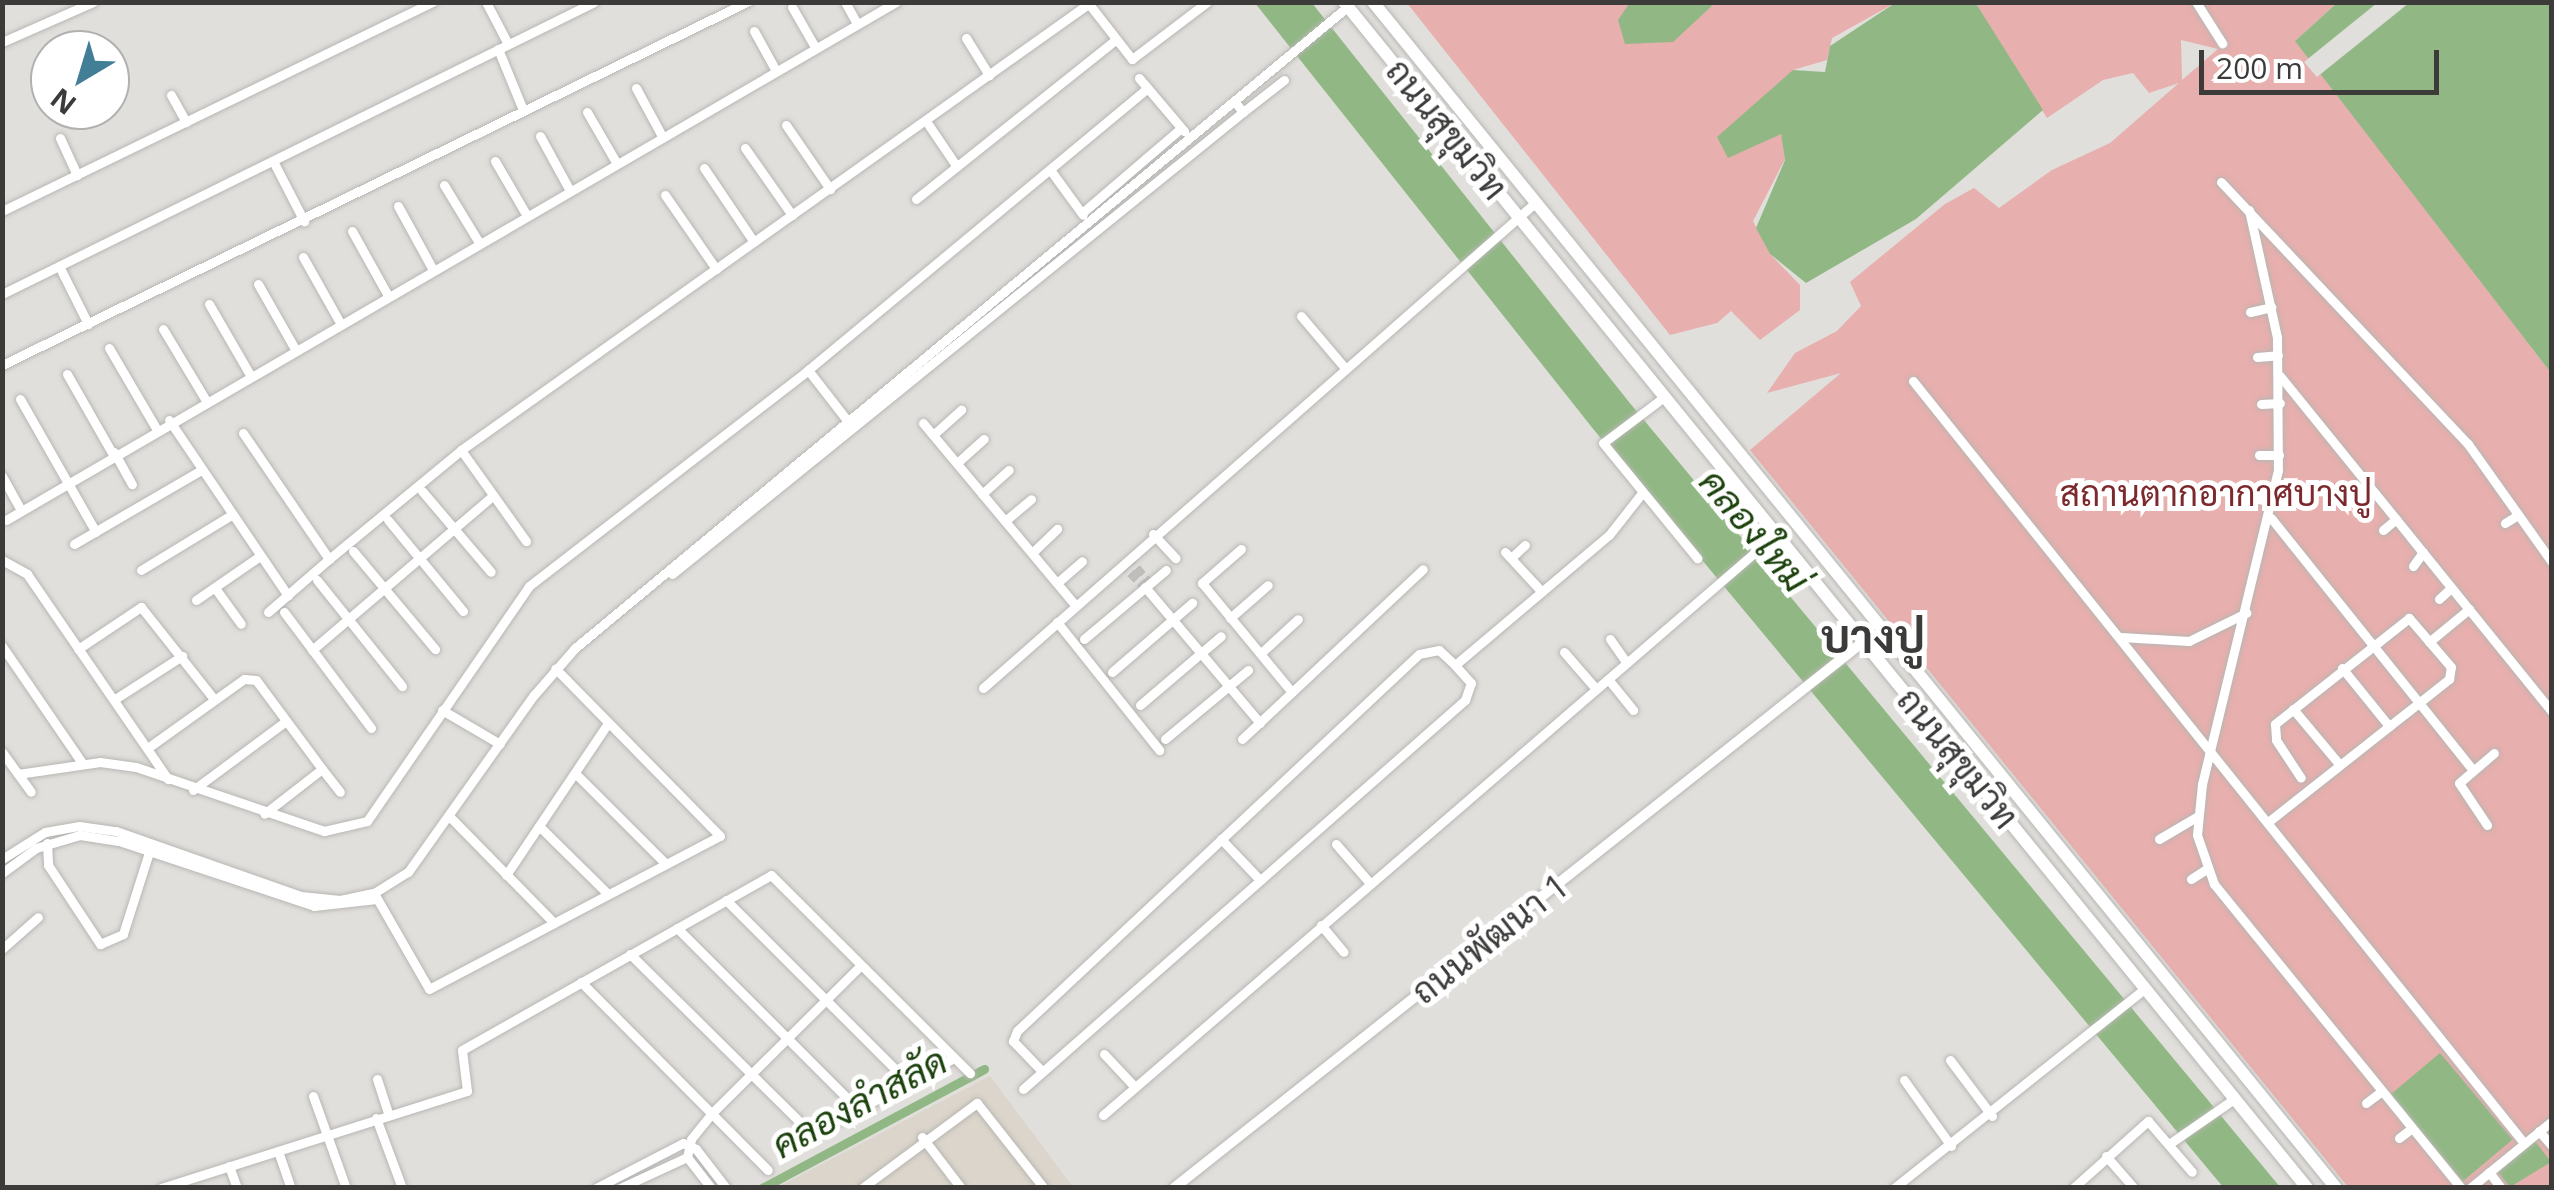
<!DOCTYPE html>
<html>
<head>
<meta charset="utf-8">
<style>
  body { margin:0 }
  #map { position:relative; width:2554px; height:1190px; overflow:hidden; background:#e1dfdc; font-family:"Open Sans",Sarabun,sans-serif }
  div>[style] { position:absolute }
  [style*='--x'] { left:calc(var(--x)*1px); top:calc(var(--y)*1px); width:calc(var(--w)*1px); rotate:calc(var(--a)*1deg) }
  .built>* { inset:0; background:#dbd5cb }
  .green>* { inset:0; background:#e7afad }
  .water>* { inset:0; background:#91b884; transform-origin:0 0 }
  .pier>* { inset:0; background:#e1dfdc }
  .canal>* { height:9px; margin:-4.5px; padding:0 4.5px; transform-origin:4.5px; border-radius:4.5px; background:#91b884 }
  .minor-tunnel>* { height:9px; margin-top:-4.5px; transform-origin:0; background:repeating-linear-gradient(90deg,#c0bebc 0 9px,transparent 0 13.5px) }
  .roads { filter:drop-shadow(0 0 2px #b8b6b3) drop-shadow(0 0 2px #b8b6b3) }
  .minor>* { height:9px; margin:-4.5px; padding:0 4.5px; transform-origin:4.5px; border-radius:4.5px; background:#fff }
  .major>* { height:10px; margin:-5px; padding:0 5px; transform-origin:5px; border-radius:5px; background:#fff }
  .highway>* { height:12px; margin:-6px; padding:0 6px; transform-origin:6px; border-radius:6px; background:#fff }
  span { translate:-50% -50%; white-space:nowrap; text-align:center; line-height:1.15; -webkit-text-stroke:10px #fff; paint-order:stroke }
  .street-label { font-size:35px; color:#3c3b3a }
  .park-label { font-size:35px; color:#7b292c }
  .water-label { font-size:38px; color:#1b410c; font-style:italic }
  .district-label { font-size:45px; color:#3c3b3a; font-weight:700 }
  .frame { position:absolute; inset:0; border:5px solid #3c3b3a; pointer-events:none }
  .north { position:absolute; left:30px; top:30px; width:100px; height:100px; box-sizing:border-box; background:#fff; border:2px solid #b1b1b0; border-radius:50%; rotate:218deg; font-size:28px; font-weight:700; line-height:40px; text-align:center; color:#3c3b3a }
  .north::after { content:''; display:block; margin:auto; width:35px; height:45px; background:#427e95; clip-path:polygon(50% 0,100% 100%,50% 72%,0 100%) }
  .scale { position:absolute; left:2199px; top:50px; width:240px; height:45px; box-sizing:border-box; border:5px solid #3c3b3a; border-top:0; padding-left:12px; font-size:30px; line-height:35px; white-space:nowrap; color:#3c3b3a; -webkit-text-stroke:8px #fff; paint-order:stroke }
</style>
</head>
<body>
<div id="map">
  <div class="built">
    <div style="clip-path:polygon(990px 1076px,1073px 1187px,776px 1188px)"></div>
  </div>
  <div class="green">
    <div style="clip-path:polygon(1407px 3px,1895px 3px,1832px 38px,1827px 60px,1793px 70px,1781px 133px,1785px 159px,1753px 221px,1770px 254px,1800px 285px,1800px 310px,1760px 340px,1731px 311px,1717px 323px,1670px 335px)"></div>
    <div style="clip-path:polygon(evenodd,1975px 3px,2337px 3px,2296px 40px,2551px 373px,2551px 1187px,2348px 1187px,1750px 450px,1841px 373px,1767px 393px,1795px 353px,1837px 331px,1861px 306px,1850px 282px,1945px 204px,1974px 188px,1999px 208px,2052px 170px,2110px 143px,2179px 83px,2149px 93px,2133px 73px,2103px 80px,2047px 118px,1975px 3px,2181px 40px,2218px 49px,2182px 80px,2182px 79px,2181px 40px)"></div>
  </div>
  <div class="water">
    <div style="clip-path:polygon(1975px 2px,2043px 110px,1916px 219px,1806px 283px,1770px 254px,1756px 228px,1785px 160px,1781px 134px,1728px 158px,1717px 137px,1793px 70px,1825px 72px,1830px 46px,1895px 3px)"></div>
    <div style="clip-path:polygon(1255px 3px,1312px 3px,1629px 402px,2280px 1187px,2223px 1187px,1594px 430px)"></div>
    <div style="clip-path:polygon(1715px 3px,1673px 42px,1625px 44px,1618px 20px,1629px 4px)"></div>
    <div style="clip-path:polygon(2337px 3px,2551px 3px,2551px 373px,2295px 41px)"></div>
    <div style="left:2440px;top:1053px;width:113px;height:65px;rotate:50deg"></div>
    <div style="clip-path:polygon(2535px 1141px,2551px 1162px,2510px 1187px,2498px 1172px)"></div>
  </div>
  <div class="pier">
    <div style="clip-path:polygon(2377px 3px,2409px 3px,2317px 77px,2304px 62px)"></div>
  </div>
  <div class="canal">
    <div style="--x:762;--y:1188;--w:252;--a:-28.2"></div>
  </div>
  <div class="minor-tunnel">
    <div style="--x:1128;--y:557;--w:33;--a:51"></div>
    <div style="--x:1121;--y:563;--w:34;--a:45"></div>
  </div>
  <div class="roads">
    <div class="minor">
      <div style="--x:486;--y:2;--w:47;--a:62.4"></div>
      <div style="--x:845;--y:2;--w:25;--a:61"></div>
      <div style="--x:2196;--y:2;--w:49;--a:57.6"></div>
      <div style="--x:1089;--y:4;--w:70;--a:52"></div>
      <div style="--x:1132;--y:59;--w:94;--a:-37.2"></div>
      <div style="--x:792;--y:7;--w:46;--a:60.1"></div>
      <div style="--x:754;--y:31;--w:43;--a:61.1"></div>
      <div style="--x:966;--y:38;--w:44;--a:58.1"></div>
      <div style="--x:2;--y:42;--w:99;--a:-23.7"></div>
      <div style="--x:498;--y:49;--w:66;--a:67.7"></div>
      <div style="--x:1139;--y:78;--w:70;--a:49.7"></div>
      <div style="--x:636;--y:88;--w:55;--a:61.6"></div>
      <div style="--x:171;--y:95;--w:31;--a:61"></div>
      <div style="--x:587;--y:112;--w:58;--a:59.9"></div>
      <div style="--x:1243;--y:112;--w:52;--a:-38"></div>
      <div style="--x:926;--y:121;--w:55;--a:56"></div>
      <div style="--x:786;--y:125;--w:78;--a:55.5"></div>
      <div style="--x:540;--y:136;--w:60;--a:61.3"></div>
      <div style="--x:60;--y:138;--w:41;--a:65.3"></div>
      <div style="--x:745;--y:148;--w:82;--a:55"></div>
      <div style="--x:273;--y:161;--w:68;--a:62.7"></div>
      <div style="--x:495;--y:161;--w:61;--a:59.7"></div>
      <div style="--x:704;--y:168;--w:89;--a:56"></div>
      <div style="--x:1051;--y:171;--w:54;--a:54"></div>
      <div style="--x:2221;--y:182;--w:360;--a:46.7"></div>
      <div style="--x:2468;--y:444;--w:145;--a:54.6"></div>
      <div style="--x:444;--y:185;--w:66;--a:58.7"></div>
      <div style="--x:665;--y:195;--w:90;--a:55.4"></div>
      <div style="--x:916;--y:199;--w:253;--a:-38.6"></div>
      <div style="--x:398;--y:206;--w:71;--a:61.3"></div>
      <div style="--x:2249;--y:210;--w:130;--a:77.6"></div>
      <div style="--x:2277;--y:337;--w:133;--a:89.6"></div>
      <div style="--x:2278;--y:470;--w:323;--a:103.6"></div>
      <div style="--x:2202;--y:784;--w:51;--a:95.6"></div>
      <div style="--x:2197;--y:835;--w:52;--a:70.9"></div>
      <div style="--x:2214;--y:884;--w:392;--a:50.9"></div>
      <div style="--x:2;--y:211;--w:479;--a:-25.9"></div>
      <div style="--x:1082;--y:213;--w:130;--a:-40.6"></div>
      <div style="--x:352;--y:231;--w:72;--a:60.9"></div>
      <div style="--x:303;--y:257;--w:73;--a:60.6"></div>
      <div style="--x:59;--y:266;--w:65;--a:63.4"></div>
      <div style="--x:258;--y:284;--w:73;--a:60.3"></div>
      <div style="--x:2;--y:294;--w:660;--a:-26.25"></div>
      <div style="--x:209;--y:304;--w:80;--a:59.9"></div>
      <div style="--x:2250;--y:312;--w:22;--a:-13"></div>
      <div style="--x:1301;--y:316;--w:68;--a:49.8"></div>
      <div style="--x:163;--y:329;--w:82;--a:59"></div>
      <div style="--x:109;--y:348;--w:93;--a:59.6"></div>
      <div style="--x:2257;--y:357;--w:21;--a:-5"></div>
      <div style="--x:2;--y:365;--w:829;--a:-25.98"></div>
      <div style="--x:808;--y:370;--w:62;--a:52.2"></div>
      <div style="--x:67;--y:374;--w:91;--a:60.3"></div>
      <div style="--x:2280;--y:376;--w:432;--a:51"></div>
      <div style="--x:1913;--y:381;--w:977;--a:51.28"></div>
      <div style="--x:1664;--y:397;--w:76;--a:143"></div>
      <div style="--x:1603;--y:443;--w:149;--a:50.7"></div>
      <div style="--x:20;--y:399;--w:153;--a:60.3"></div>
      <div style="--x:2261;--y:404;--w:19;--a:-3"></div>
      <div style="--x:169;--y:420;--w:212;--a:55.9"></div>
      <div style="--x:923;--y:423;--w:237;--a:50.1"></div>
      <div style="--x:243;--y:433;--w:153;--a:55.7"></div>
      <div style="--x:329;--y:559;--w:171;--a:-39.5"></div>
      <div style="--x:461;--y:450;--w:773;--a:-35.42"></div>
      <div style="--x:933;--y:435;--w:38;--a:-42"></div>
      <div style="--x:461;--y:450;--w:112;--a:54.5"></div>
      <div style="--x:114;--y:452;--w:37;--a:61"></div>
      <div style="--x:2259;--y:455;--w:20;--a:0"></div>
      <div style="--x:957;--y:463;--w:36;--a:-42"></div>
      <div style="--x:2;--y:476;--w:39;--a:61"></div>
      <div style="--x:422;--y:491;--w:106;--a:49.6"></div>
      <div style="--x:982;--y:494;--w:36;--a:-42"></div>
      <div style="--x:2253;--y:498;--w:20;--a:11"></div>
      <div style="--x:2271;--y:518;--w:323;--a:51.3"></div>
      <div style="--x:6;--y:520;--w:1030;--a:-30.2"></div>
      <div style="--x:388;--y:520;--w:118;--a:50.5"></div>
      <div style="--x:1005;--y:521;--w:34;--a:-40"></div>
      <div style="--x:2505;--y:523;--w:15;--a:-32"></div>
      <div style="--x:2383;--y:530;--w:17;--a:-40"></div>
      <div style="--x:1153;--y:534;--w:33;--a:47"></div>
      <div style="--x:74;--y:544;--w:147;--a:-30.2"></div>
      <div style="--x:1241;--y:549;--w:52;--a:138.9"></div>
      <div style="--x:1202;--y:583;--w:141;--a:50.5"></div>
      <div style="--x:353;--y:551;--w:128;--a:50.1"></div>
      <div style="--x:1505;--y:552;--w:54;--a:47.2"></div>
      <div style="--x:1032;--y:553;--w:35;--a:-44"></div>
      <div style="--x:1511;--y:558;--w:19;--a:-43"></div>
      <div style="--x:2;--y:560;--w:29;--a:29"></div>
      <div style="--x:27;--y:574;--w:249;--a:55.5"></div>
      <div style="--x:2413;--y:566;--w:17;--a:-54"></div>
      <div style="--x:141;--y:570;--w:105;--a:-31.4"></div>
      <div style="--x:672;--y:574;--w:734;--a:-38.98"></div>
      <div style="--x:1243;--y:112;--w:14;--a:-129"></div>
      <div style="--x:317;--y:580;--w:136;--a:51.3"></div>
      <div style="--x:1057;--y:583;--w:33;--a:-41"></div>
      <div style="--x:1145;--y:587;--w:178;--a:49.8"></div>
      <div style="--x:215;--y:588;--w:44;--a:54.2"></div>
      <div style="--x:2439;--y:599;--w:16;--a:-43"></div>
      <div style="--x:196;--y:600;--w:78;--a:-34.5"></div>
      <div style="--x:268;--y:612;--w:81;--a:-41"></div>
      <div style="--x:284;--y:612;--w:145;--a:53.1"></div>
      <div style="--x:1230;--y:618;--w:50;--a:-41"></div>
      <div style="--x:1057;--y:622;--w:164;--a:51.4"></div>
      <div style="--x:2121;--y:637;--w:68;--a:3.4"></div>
      <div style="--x:2189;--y:641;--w:64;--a:-26.2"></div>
      <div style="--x:1084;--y:639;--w:107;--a:-40.1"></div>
      <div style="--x:1610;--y:639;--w:29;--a:55"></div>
      <div style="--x:2429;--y:642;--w:52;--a:-39.5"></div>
      <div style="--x:2;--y:646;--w:142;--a:55.6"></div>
      <div style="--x:78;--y:649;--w:76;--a:-33.7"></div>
      <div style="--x:141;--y:607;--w:117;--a:51.6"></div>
      <div style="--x:312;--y:650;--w:237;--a:-40.5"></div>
      <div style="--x:1564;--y:652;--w:49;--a:49.1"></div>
      <div style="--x:1261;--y:653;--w:50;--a:-42.6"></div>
      <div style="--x:1455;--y:665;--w:202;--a:-40.2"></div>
      <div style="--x:1609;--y:535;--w:53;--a:-51.8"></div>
      <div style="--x:2342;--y:668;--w:75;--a:51"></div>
      <div style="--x:1112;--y:672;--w:106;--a:-40.8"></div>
      <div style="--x:1608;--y:679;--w:40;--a:51"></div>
      <div style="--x:983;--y:688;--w:736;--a:-41.31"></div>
      <div style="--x:115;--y:699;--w:80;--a:-32.7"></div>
      <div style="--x:1140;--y:705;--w:106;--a:-40.4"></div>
      <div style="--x:2293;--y:709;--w:72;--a:50.1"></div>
      <div style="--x:442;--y:710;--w:67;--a:30.4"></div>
      <div style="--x:1165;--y:739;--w:108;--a:-39.7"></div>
      <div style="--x:1242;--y:739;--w:248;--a:-43.2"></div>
      <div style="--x:149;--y:747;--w:117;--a:-35.6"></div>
      <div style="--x:244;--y:679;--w:12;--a:5"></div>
      <div style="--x:256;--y:680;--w:111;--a:53.4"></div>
      <div style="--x:322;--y:769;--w:73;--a:142.2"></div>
      <div style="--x:2;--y:752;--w:49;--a:54.1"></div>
      <div style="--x:322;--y:769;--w:29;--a:52"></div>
      <div style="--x:575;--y:773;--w:127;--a:45"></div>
      <div style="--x:18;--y:774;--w:83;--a:-8.3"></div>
      <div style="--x:100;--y:762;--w:36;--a:8"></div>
      <div style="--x:136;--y:767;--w:199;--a:18.8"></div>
      <div style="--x:324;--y:831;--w:44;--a:-13.1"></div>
      <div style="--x:367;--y:821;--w:285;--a:-55.4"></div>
      <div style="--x:529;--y:586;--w:353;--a:-37.7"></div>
      <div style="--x:808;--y:370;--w:440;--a:-39.7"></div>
      <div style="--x:193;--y:790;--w:116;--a:-36.6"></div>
      <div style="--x:450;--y:817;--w:148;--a:45.5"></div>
      <div style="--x:554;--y:923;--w:187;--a:-27.7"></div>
      <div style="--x:720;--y:836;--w:235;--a:-134.5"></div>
      <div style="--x:2268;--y:822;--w:231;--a:-38.3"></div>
      <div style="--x:2449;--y:679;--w:12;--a:-81"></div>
      <div style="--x:2451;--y:667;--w:65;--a:-130.6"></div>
      <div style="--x:2409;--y:618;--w:171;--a:141.7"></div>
      <div style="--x:2275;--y:724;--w:16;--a:86"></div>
      <div style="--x:2276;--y:740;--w:45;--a:56.7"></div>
      <div style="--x:2487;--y:825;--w:50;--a:-123.7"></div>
      <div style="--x:2459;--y:783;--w:46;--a:-40.6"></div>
      <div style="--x:539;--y:826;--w:95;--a:44.6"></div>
      <div style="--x:1221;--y:839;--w:52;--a:46.5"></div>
      <div style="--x:2159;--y:839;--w:45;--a:-30.5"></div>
      <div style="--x:47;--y:843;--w:22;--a:87"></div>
      <div style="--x:48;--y:865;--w:95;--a:56.6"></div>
      <div style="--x:100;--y:944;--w:25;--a:-23"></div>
      <div style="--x:123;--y:934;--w:86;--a:-72.4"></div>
      <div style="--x:1336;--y:844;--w:50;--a:49"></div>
      <div style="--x:2;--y:859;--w:51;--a:-32.1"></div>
      <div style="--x:45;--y:832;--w:35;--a:-10"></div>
      <div style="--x:79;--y:826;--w:37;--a:8"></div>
      <div style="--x:116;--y:831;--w:196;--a:19.4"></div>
      <div style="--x:301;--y:896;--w:39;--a:6"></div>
      <div style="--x:340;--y:900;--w:35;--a:-12"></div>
      <div style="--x:374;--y:893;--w:40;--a:-32"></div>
      <div style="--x:408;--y:872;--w:217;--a:-54.6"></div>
      <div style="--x:534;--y:695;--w:62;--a:-48.9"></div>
      <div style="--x:575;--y:648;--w:1003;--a:-39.7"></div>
      <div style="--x:2;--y:873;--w:42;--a:-36.3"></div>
      <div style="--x:36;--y:848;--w:46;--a:-16.5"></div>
      <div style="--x:80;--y:835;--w:39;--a:9"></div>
      <div style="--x:119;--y:841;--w:206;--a:18.4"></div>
      <div style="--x:314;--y:906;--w:63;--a:-6.3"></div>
      <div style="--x:506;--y:875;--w:183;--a:-56.1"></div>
      <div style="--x:2191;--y:879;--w:20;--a:-33"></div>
      <div style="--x:375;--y:895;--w:108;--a:60.1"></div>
      <div style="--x:429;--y:989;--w:141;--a:-27.8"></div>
      <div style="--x:726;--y:900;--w:259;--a:45"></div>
      <div style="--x:1321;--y:925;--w:35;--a:50"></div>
      <div style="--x:677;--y:928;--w:257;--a:45"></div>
      <div style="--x:2;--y:949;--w:48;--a:-41.6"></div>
      <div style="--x:630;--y:954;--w:256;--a:44.7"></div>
      <div style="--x:812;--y:1134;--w:161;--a:-28.2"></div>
      <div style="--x:581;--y:982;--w:265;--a:45.2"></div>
      <div style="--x:1104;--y:1054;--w:45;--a:46.8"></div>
      <div style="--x:1950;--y:1060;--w:70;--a:53.1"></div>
      <div style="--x:377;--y:1079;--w:38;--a:72"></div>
      <div style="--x:1904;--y:1080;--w:81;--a:54.5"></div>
      <div style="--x:1023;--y:1089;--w:589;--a:-41.35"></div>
      <div style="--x:1465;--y:700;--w:18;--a:-71"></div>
      <div style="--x:1471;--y:683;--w:24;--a:-132"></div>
      <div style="--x:1455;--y:665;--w:22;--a:-137"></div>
      <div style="--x:1439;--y:650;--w:20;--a:169"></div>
      <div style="--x:1419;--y:654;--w:551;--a:136.84"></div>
      <div style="--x:1017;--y:1031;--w:11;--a:112"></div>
      <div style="--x:1013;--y:1041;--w:40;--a:46"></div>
      <div style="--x:313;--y:1096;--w:98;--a:70.3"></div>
      <div style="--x:2366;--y:1103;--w:20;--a:-37"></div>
      <div style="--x:1103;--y:1115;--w:889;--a:-40.8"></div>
      <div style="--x:376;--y:1118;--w:75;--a:69.6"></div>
      <div style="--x:2539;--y:1131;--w:20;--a:49"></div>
      <div style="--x:922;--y:1137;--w:64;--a:52.6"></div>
      <div style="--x:2399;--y:1138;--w:16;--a:-38"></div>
      <div style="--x:2169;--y:1144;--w:79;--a:-34.7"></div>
      <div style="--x:278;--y:1151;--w:39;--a:71"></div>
      <div style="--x:2106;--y:1156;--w:43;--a:48.8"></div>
      <div style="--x:687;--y:1157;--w:18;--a:-77"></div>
      <div style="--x:691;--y:1139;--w:33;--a:-51"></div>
      <div style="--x:712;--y:1113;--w:207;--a:-44.8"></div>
      <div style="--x:687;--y:1157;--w:39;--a:52"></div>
      <div style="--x:229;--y:1166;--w:23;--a:70"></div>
      <div style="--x:2489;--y:1172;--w:20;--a:53"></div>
      <div style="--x:161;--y:1188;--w:321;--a:-17.6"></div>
      <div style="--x:467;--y:1091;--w:41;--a:-97"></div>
      <div style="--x:462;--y:1050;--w:355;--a:-29.5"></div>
      <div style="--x:771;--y:875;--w:281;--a:44.9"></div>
      <div style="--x:596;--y:1188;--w:98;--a:-27.3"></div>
      <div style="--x:683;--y:1143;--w:14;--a:25"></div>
      <div style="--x:696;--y:1149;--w:49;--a:52.4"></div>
      <div style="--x:620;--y:1188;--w:74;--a:-24.8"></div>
      <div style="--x:862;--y:1188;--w:143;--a:-36.5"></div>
      <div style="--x:977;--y:1103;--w:108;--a:51.8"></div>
      <div style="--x:1894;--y:1188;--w:321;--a:-38.5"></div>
      <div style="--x:2073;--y:1188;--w:101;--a:-41.8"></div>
      <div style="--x:2148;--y:1121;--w:67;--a:49.2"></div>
      <div style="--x:2470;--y:1188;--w:106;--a:-39.3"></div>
    </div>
    <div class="major">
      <div style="--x:1174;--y:1188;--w:879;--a:-38.4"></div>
    </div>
    <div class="highway">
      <div style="--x:1344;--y:2;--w:1528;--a:50.92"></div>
      <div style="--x:1373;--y:2;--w:1528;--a:50.92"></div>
    </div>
  </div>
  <div class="street-label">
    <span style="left:1447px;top:129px;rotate:51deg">ถนนสุขุมวิท</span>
    <span style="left:1958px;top:758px;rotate:51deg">ถนนสุขุมวิท</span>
    <span style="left:1490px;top:938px;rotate:-38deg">ถนนพัฒนา 1</span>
  </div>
  <div class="park-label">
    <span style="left:2216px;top:493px">สถานตากอากาศบางปู</span>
  </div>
  <div class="water-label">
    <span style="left:1755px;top:530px;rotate:50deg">คลองใหม่</span>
    <span style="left:859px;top:1102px;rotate:-28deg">คลองลำสลัด</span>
  </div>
  <div class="district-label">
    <span style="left:1873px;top:636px">บางปู</span>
  </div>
  <div class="frame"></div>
  <div class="north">N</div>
  <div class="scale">200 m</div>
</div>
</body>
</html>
